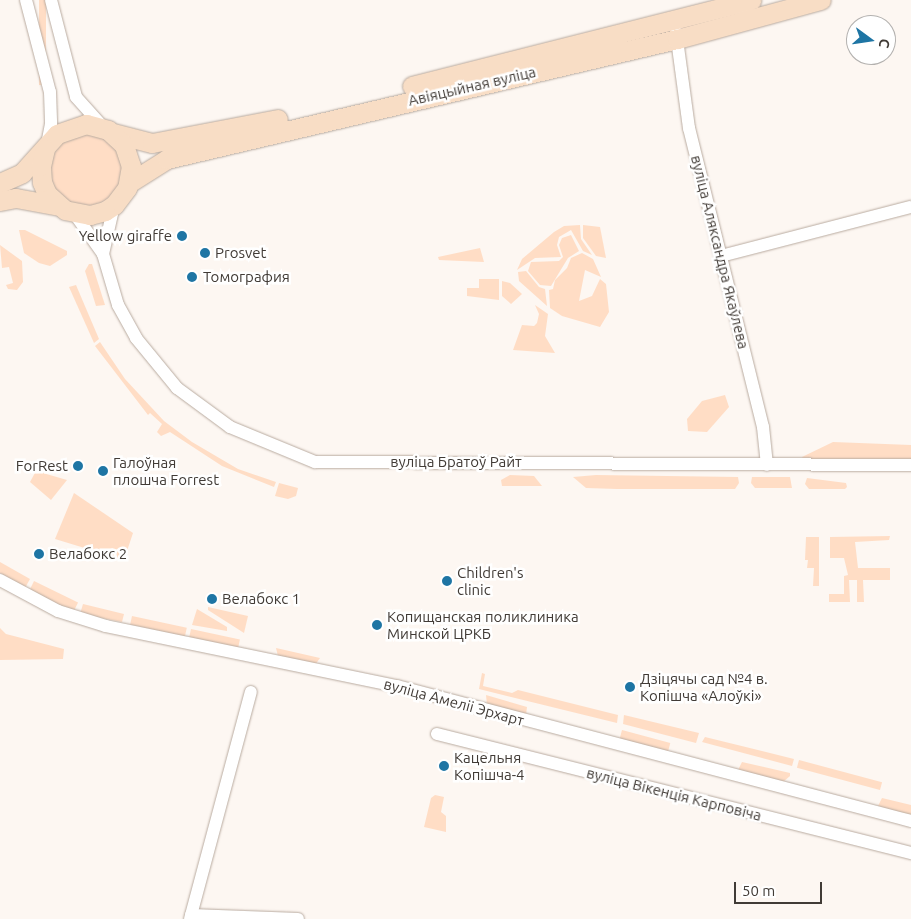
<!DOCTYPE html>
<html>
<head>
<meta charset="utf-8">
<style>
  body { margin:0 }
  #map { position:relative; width:911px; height:919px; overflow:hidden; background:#fdf7f2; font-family:Ubuntu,sans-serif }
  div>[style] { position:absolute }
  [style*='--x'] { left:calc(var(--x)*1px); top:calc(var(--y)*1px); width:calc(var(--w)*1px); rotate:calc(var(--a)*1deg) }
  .green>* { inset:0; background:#ffddc5; transform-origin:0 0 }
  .round { border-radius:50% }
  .roads { filter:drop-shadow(0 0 1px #b9aba0) drop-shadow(0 0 1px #b9aba0) }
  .minor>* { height:12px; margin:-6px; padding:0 6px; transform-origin:6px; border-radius:6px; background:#fff }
  .secondary>* { height:19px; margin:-9.5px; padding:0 9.5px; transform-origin:9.5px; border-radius:9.5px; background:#f8ddc5 }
  .dots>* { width:14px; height:14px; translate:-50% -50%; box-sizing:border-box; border:2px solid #fff; border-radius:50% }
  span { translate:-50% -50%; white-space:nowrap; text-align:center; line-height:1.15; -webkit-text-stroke:5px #fff; paint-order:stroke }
  .street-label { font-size:15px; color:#413b36 }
  .poi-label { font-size:15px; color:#413b36 }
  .right { translate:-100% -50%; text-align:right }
  .left { translate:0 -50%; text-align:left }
  .north { position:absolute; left:846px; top:15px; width:50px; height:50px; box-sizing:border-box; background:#fff; border:1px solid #b3b1af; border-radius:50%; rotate:104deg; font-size:14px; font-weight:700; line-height:20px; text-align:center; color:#413b36 }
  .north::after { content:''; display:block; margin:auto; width:18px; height:22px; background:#1e75a4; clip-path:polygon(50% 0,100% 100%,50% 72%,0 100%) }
  .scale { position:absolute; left:734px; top:882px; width:88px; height:22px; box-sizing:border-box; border:2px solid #413b36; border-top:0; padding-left:6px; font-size:15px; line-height:18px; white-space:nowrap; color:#413b36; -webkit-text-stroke:4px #fff; paint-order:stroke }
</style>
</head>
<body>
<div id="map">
  <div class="green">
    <div style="left:39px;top:0;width:7px;height:85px"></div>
    <div class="round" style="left:50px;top:134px;width:72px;height:72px"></div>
    <div style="clip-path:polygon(580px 225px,581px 239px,592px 255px,583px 251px,571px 230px,559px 237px,557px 245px,561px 257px,535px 258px,517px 270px,522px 259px,554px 232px,564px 226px)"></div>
    <div style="clip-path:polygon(583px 225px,600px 227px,606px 258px,596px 256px,583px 238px)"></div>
    <div style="clip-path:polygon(19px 230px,25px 230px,67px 251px,67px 255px,50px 266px,39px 263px,24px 253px)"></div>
    <div style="clip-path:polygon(571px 235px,579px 251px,568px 258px,551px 286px,540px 285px,528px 271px,531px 262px,559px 261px,563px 257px,559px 245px,562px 238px)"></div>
    <div style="clip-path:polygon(0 245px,22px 261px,23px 282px,17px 290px,8px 289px,6px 285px,13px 283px,9px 267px,2px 268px)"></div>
    <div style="clip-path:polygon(480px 248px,484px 262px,439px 260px,438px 257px)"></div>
    <div style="clip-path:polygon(582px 253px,593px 259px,601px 277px,585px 270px,579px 301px,592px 296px,600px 279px,606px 284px,609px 312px,600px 327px,562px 316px,550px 308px,549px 290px,553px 289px,555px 280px,567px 268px,571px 258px)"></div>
    <div style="clip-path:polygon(89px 264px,92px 264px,105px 305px,96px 306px,85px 271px)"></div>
    <div style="clip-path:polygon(526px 271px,539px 287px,545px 289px,547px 306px,519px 281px,518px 272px)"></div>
    <div style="clip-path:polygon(479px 279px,499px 279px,499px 300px,467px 296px,467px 288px,479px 288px)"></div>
    <div style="clip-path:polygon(502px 281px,510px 283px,522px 294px,511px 304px,502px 296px)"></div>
    <div style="clip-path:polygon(76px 285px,99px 339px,94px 343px,69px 287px)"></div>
    <div style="clip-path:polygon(535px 305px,548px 314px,545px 336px,555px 353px,513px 350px,522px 325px,534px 326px,537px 323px,539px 314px)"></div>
    <div style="clip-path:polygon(100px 342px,125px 379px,164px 421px,192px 442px,238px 469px,276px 482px,274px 487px,222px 466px,170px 432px,161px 436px,157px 432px,162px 424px,150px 413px,148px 415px,95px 346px)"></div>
    <div style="clip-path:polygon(725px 395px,729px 407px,707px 432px,688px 431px,687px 419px,702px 401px)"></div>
    <div style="clip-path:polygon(833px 442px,911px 445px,911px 460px,805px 462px,802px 457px)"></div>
    <div style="clip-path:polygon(36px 471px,67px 480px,51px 500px,30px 482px)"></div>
    <div style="clip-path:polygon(510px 475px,534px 476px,542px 486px,502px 486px,501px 480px)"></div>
    <div style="clip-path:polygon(596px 475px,738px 477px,739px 483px,735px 489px,617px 489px,586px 488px,573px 477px)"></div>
    <div style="clip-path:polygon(752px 477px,790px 477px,792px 488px,755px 488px,751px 483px)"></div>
    <div style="clip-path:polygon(807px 478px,846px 483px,847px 487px,845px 489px,809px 489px,805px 484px)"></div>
    <div style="clip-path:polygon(279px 483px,298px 488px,296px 496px,288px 499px,275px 496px)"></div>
    <div style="clip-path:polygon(74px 493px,133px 533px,124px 560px,55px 539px)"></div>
    <div style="clip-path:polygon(890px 536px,889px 540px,855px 542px,858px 568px,890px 568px,890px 580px,863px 580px,864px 602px,857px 602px,857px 580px,849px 580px,850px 602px,829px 602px,829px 594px,844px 594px,844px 576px,848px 575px,844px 558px,830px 558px,830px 537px)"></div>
    <div style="clip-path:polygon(806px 537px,819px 537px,819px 586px,813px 586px,814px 568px,807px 568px,808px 560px,805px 560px)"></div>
    <div style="clip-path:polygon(0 562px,30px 579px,25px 588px,0 573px)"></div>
    <div style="left:34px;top:581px;width:49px;height:11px;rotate:26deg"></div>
    <div style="clip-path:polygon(83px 604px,124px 614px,122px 622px,80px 614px)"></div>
    <div style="clip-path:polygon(208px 607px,248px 616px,244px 633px,208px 610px)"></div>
    <div style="clip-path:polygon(197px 609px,227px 627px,227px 631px,192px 625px)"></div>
    <div style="left:132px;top:616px;width:56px;height:9px;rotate:12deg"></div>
    <div style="clip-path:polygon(0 628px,6px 634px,64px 649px,63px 659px,0 660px)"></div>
    <div style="left:191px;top:629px;width:50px;height:9px;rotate:12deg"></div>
    <div style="clip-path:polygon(276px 648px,320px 658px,315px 665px,278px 656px)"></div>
    <div style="clip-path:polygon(482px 673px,485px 674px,483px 686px,512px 693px,518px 690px,618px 715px,617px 723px,479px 689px)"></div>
    <div style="clip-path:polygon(486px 695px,527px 707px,526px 715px,487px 705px)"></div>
    <div style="clip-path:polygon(624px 715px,699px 733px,696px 743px,623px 724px)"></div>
    <div style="left:622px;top:730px;width:50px;height:9px;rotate:15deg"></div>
    <div style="clip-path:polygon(705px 737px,794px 759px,792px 766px,702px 742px)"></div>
    <div style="left:799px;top:760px;width:86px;height:8px;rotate:15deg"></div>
    <div style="clip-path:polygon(742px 762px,790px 773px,790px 776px,783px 782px,738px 770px)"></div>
    <div style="clip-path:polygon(435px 795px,444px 797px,441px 812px,446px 816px,446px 832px,424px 827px,431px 798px)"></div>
    <div style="clip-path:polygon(882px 798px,911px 805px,911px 816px,878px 806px)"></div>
  </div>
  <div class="roads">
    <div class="minor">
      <div style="--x:26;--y:0;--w:95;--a:75.4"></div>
      <div style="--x:50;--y:92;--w:32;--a:88"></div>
      <div style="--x:51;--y:124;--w:20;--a:101"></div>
      <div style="--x:51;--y:0;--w:100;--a:75.5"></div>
      <div style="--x:76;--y:97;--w:39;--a:48"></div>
      <div style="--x:676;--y:32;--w:97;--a:82.3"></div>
      <div style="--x:689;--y:128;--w:308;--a:76.1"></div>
      <div style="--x:763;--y:427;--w:38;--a:84"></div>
      <div style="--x:74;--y:213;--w:50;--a:54.7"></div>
      <div style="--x:103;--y:254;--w:53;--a:73.6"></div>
      <div style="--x:118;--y:305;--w:38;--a:61"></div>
      <div style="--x:136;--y:338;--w:65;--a:50.6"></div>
      <div style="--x:177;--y:388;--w:66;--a:36.3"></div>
      <div style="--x:230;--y:427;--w:92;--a:22.4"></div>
      <div style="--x:315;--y:462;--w:596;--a:0.29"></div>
      <div style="--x:103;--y:254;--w:50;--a:-77.3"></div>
      <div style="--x:721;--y:256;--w:196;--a:-14.5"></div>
      <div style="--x:0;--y:580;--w:66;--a:28.1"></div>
      <div style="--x:58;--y:611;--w:50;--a:17.4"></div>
      <div style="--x:106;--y:626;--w:297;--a:11.7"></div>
      <div style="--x:397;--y:686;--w:531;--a:14.72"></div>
      <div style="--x:437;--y:734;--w:489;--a:14.1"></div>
      <div style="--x:191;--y:915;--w:107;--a:2.1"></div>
      <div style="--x:190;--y:919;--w:235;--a:-75"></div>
    </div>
    <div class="secondary">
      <div style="--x:412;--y:86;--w:350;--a:-14.2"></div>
      <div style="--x:113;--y:133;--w:40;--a:14.4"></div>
      <div style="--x:152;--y:143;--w:128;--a:-10.8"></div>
      <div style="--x:0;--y:183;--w:24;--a:-24"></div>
      <div style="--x:22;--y:173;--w:52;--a:-48.1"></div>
      <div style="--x:57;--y:134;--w:31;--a:-19"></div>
      <div style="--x:86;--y:124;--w:23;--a:15"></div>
      <div style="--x:108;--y:130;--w:22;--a:43"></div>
      <div style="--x:124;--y:145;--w:22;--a:72"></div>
      <div style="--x:131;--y:166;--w:22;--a:100"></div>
      <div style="--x:127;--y:188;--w:21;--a:127"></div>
      <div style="--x:114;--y:205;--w:11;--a:146"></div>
      <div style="--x:105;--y:211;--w:16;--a:165"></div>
      <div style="--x:90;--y:215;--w:25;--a:-169"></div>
      <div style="--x:65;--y:210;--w:24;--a:-138"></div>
      <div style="--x:47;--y:194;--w:13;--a:-113"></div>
      <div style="--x:42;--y:182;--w:16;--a:-94"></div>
      <div style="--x:41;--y:166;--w:17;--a:-77"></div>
      <div style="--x:129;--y:183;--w:45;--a:-32.3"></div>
      <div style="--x:167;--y:159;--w:524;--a:-13.24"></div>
      <div style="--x:677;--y:39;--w:149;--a:-15.2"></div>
      <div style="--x:0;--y:201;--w:16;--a:-11"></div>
      <div style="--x:16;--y:198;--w:44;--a:10.5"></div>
    </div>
  </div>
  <div class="dots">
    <div style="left:182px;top:236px;background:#1e75a4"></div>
    <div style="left:205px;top:253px;background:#1e75a4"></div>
    <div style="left:192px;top:277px;background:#1e75a4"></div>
    <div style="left:78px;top:466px;background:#1e75a4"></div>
    <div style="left:103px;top:471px;background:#1e75a4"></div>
    <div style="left:39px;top:554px;background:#1e75a4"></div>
    <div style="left:447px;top:581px;background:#1e75a4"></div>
    <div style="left:212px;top:599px;background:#1e75a4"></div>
    <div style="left:377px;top:625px;background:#1e75a4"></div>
    <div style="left:630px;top:687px;background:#1e75a4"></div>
    <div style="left:444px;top:766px;background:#1e75a4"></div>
  </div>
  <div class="street-label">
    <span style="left:472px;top:86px;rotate:-13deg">Авіяцыйная вуліца</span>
    <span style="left:720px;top:252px;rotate:76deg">вуліца Аляксандра Якаўлева</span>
    <span style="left:456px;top:462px">вуліца Братоў Райт</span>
    <span style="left:454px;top:702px;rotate:15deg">вуліца Амеліі Эрхарт</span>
    <span style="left:674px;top:794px;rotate:14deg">вуліца Вікенція Карповіча</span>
  </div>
  <div class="poi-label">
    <span class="right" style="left:172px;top:236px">Yellow giraffe</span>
    <span class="left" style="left:215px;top:253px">Prosvet</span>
    <span class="left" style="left:203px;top:277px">Томография</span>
    <span class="left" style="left:113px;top:471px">Галоўная<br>плошча Forrest</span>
    <span class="right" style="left:68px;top:466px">ForRest</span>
    <span class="left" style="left:49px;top:554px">Велабокс 2</span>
    <span class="left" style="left:457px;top:581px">Children's<br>clinic</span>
    <span class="left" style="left:222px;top:599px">Велабокс 1</span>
    <span class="left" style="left:387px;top:625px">Копищанская поликлиника<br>Минской ЦРКБ</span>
    <span class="left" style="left:640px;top:687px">Дзіцячы сад №4 в.<br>Копішча «Алоўкі»</span>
    <span class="left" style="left:454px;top:766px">Кацельня<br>Копішча-4</span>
  </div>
  <div class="north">С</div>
  <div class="scale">50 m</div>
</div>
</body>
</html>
